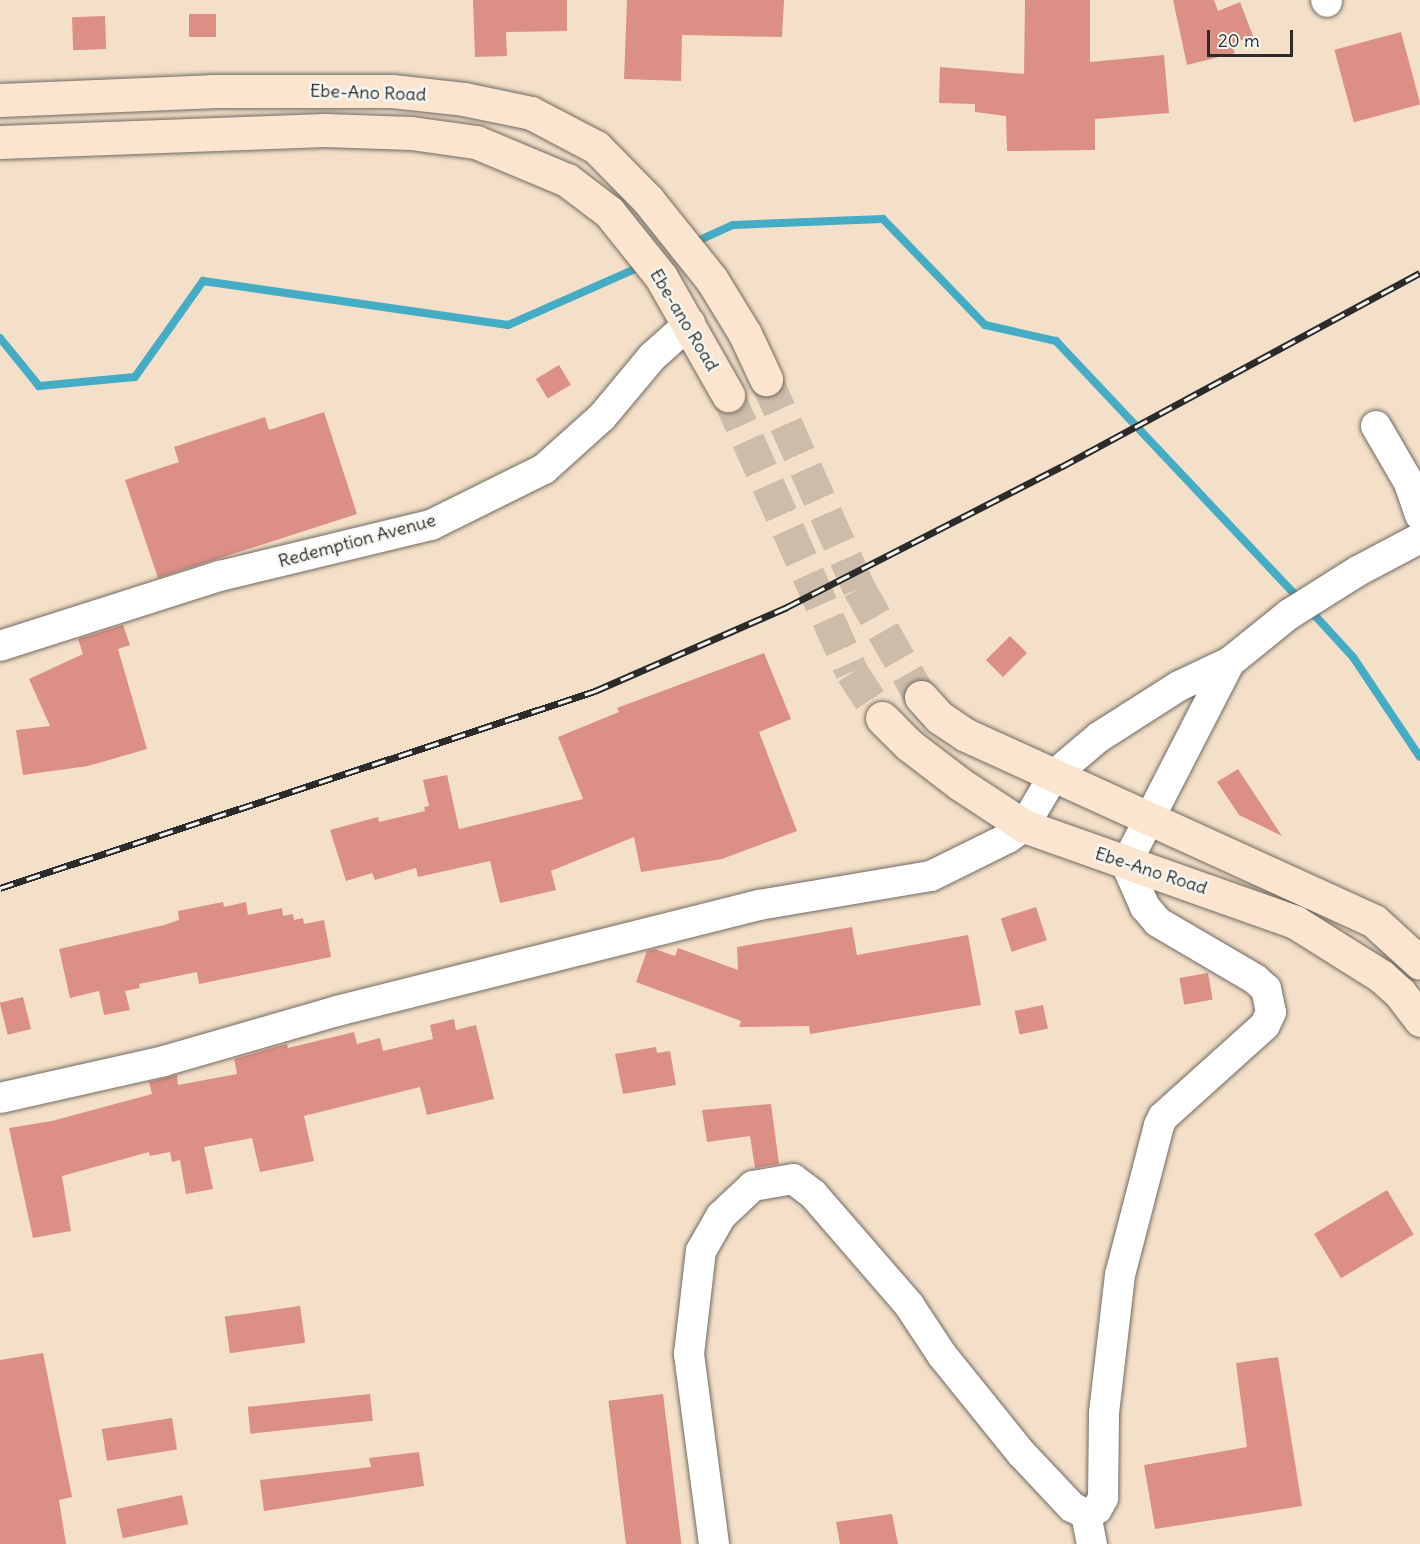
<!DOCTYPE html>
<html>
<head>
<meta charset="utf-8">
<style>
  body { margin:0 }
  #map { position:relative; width:1420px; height:1544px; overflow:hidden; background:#f4e0c8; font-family:Delius,sans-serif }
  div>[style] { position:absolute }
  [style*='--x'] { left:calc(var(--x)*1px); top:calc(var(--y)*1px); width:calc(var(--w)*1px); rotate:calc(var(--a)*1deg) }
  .stream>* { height:8px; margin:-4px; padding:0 4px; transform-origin:4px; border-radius:4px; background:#45acc5 }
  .building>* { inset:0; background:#db8f85; transform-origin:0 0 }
  .secondary-tunnel>* { height:33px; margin-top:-16.5px; transform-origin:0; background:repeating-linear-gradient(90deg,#ccbca9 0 33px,transparent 0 49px) }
  .roads { filter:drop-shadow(0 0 2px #716a62) drop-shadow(0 0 2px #716a62) }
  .minor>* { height:30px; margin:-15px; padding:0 15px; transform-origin:15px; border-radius:15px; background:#fff }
  .secondary>* { height:33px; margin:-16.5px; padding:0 16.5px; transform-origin:16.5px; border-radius:16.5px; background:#fbe5cf }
  .rail>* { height:7px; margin-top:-3.5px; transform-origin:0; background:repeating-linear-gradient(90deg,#f6f6f2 0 14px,#2b2b2b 0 28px); box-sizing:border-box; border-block:2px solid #2b2b2b }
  span { translate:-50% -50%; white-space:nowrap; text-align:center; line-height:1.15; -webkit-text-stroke:5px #f6f6f2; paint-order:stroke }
  .street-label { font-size:18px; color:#2b2b2b }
  .scale { position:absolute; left:1207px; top:30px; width:86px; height:27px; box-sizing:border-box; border:3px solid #2b2b2b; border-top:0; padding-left:8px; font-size:18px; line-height:21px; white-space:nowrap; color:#2b2b2b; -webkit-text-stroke:4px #f6f6f2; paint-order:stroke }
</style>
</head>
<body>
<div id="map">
  <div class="stream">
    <div style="--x:693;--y:243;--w:44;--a:-24.2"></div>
    <div style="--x:733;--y:225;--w:150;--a:-2.3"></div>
    <div style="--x:883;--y:219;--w:147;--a:46.1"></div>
    <div style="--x:985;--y:325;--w:73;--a:12.7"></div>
    <div style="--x:1056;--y:341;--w:356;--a:46.7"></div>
    <div style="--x:0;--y:338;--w:62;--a:50.9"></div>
    <div style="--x:39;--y:386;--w:96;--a:-5.4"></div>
    <div style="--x:135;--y:377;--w:118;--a:-54.7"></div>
    <div style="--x:203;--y:281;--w:308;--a:8.2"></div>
    <div style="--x:508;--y:325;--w:146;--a:-23.8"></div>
    <div style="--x:1309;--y:609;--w:65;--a:47.5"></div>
    <div style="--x:1353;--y:657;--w:120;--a:56.2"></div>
  </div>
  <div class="building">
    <div style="clip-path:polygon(473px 0,567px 0,567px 31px,506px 32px,507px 56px,475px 57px)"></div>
    <div style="clip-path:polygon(627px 0,784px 0,782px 37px,682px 35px,681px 81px,624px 79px)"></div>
    <div style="clip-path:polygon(1025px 0,1090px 0,1090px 62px,1164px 55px,1169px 113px,1095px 119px,1095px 150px,1007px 151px,1006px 116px,975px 112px,975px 104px,939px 103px,940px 67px,1024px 74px)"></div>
    <div style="clip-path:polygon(1173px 0,1214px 0,1218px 11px,1240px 2px,1253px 36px,1231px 44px,1235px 53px,1187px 65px)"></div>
    <div style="left:189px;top:14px;width:27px;height:23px"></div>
    <div style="left:105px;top:16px;width:33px;height:33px;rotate:88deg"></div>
    <div style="left:1401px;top:32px;width:75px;height:69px;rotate:75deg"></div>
    <div style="left:559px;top:365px;width:23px;height:27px;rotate:59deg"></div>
    <div style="clip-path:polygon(324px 412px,357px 514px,158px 578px,125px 480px,179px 462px,174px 447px,265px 417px,269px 430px)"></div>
    <div style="clip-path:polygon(123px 625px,130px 645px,118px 649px,147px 749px,88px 766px,23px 775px,16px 730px,50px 726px,29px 679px,83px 654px,78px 639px)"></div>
    <div style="left:1010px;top:636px;width:24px;height:34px;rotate:45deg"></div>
    <div style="clip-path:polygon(764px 653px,791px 719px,759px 732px,797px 831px,722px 859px,641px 872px,634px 837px,551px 871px,556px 890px,500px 903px,490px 861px,418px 877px,416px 868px,375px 880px,372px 873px,346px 881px,330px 830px,378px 817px,379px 822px,425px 811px,424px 807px,429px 806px,423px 780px,447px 775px,459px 829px,583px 799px,558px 737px,619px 712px,617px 708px)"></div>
    <div style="clip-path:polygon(1238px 769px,1282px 836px,1239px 815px,1217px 782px)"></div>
    <div style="clip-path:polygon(223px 902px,224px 907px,246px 902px,248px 915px,282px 908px,283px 916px,293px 914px,294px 920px,303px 918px,304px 924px,324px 920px,331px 957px,199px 984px,197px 972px,139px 984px,140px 988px,125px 991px,130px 1010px,104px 1015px,99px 991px,70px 998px,59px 949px,164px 925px,179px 920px,178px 911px)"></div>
    <div style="left:1036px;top:907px;width:35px;height:37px;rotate:72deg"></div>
    <div style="clip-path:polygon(852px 927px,857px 955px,968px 935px,981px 1005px,810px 1034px,809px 1026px,739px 1027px,741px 1021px,636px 982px,647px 951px,655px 949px,675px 956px,678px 948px,738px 970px,737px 947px)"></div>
    <div style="left:1208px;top:973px;width:27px;height:29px;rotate:80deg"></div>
    <div style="left:23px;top:997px;width:33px;height:24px;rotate:76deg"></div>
    <div style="left:1043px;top:1005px;width:24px;height:29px;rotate:78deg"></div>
    <div style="clip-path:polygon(454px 1019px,456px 1030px,476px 1025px,494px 1099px,427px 1115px,420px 1087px,304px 1116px,314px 1161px,260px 1172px,252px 1138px,204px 1147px,213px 1189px,186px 1194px,180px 1160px,172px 1162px,170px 1152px,150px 1156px,149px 1152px,62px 1176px,71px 1231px,33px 1238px,9px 1128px,52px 1121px,152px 1094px,149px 1082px,177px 1075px,178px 1085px,237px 1074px,234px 1059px,279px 1046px,287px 1044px,288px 1048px,354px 1032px,357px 1044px,380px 1038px,383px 1051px,433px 1039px,430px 1025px)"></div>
    <div style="clip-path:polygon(656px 1047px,657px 1053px,670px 1051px,676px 1085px,623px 1094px,615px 1054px)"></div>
    <div style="clip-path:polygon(771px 1104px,779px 1164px,755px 1168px,750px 1136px,707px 1142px,702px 1110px)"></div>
    <div style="left:1387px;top:1190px;width:52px;height:85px;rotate:59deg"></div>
    <div style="left:300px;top:1306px;width:37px;height:76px;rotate:82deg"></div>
    <div style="clip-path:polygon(43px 1353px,72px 1497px,59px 1500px,66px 1544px,0 1544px,0 1360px)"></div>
    <div style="clip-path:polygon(1278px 1357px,1302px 1506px,1155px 1529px,1144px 1465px,1247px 1447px,1236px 1363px)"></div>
    <div style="left:370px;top:1394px;width:27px;height:123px;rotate:84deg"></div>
    <div style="left:663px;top:1394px;width:151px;height:55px;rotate:83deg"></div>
    <div style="left:172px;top:1418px;width:32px;height:71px;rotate:81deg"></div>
    <div style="clip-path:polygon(419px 1452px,424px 1486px,264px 1511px,260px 1480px,371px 1467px,369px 1458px)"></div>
    <div style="left:182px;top:1495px;width:30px;height:67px;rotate:78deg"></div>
    <div style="clip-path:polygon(892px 1514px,898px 1544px,840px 1544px,836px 1522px)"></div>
  </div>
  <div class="secondary-tunnel">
    <div style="--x:766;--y:379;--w:229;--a:66"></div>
    <div style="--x:859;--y:588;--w:125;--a:60.4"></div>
    <div style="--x:728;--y:395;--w:303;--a:65.9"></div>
    <div style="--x:852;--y:672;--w:55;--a:56.9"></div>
  </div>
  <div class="roads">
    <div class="minor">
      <div style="--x:1326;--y:0;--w:2;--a:63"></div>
      <div style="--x:1376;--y:426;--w:66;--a:59.9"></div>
      <div style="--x:1409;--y:483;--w:34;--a:71"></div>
      <div style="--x:0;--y:646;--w:231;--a:-17.7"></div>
      <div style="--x:220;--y:576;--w:217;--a:-13.6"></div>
      <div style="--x:431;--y:525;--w:126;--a:-26.4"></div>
      <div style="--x:544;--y:469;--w:78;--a:-41.9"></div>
      <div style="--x:602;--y:417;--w:78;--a:-50.2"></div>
      <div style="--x:652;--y:357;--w:51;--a:-41.8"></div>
      <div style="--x:0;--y:1098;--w:168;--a:-12.7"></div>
      <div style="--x:164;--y:1061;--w:180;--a:-16.1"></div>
      <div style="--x:337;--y:1011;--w:435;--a:-14.1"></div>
      <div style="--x:759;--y:905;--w:174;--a:-9.6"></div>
      <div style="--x:931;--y:876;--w:86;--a:-26.3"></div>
      <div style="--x:1008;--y:838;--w:20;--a:-37"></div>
      <div style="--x:1024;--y:826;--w:59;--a:-59.5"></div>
      <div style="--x:1054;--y:775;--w:59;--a:-40.2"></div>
      <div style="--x:1099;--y:737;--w:95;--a:-32.5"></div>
      <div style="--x:1179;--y:686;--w:56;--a:-25.2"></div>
      <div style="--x:1230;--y:662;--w:75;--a:-39"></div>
      <div style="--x:1288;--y:615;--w:83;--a:-32.2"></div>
      <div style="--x:1358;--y:571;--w:70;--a:-28"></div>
      <div style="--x:1086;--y:1514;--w:12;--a:-24"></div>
      <div style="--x:1097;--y:1509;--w:13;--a:-61"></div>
      <div style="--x:1103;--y:1498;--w:85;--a:-89.3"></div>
      <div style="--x:1104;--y:1413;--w:139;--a:-83.4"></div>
      <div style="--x:1120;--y:1275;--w:155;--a:-75.4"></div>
      <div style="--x:1159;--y:1125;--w:9;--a:-63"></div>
      <div style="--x:1163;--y:1117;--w:137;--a:-42"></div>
      <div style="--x:1265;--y:1025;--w:14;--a:-65"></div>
      <div style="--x:1271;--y:1012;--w:24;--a:-102"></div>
      <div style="--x:1266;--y:989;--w:15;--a:-138"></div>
      <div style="--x:1255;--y:979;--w:113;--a:-149.6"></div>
      <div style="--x:1158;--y:922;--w:20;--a:-131"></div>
      <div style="--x:1145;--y:907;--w:47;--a:-113.8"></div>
      <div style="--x:1126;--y:864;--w:227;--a:-62.8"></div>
      <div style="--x:714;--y:1544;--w:192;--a:-97.5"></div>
      <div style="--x:689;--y:1354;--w:104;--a:-83.4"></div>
      <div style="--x:701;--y:1251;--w:40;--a:-60.3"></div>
      <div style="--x:721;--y:1216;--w:44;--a:-43.2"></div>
      <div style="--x:753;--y:1186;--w:41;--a:-9.9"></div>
      <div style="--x:793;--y:1179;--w:25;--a:37"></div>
      <div style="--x:813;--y:1194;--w:147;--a:49.1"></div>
      <div style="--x:909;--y:1305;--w:60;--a:56.6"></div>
      <div style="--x:942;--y:1355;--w:127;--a:51.1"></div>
      <div style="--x:1022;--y:1454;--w:73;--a:46.7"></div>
      <div style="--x:1072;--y:1507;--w:16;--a:27"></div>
      <div style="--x:1086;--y:1514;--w:31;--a:79"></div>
    </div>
    <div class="secondary">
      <div style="--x:0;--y:100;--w:211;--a:-2.4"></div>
      <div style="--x:211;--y:91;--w:181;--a:0"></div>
      <div style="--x:392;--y:91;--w:72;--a:6.3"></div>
      <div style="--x:464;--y:99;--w:68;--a:11.8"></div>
      <div style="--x:531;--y:113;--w:73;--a:27.6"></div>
      <div style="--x:596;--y:147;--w:74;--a:45.5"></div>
      <div style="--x:648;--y:200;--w:102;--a:51.3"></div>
      <div style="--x:712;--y:280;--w:63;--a:58.6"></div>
      <div style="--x:745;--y:334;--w:50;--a:65"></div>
      <div style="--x:0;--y:142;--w:325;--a:-2.1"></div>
      <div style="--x:325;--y:130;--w:86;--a:2"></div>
      <div style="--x:411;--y:133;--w:66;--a:7.9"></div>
      <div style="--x:476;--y:142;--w:99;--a:22.7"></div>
      <div style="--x:567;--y:180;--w:53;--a:37.3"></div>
      <div style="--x:609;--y:212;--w:83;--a:51.3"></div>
      <div style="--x:661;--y:277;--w:136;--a:60.4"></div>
      <div style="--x:921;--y:697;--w:27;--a:48"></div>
      <div style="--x:939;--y:717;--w:32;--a:34"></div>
      <div style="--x:966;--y:735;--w:448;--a:24.5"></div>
      <div style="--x:1374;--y:921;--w:62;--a:42.4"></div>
      <div style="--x:882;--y:718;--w:38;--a:45"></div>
      <div style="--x:909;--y:745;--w:64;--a:37.4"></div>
      <div style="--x:960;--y:784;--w:77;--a:33.3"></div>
      <div style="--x:1024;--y:826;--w:288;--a:19.5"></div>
      <div style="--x:1295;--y:922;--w:102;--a:32.1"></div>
      <div style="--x:1381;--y:976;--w:25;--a:42"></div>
      <div style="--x:1400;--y:993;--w:34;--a:53"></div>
    </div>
  </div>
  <div class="rail">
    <div style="--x:0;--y:888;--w:627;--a:-18.32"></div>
    <div style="--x:595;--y:691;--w:210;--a:-23.6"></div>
    <div style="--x:787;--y:607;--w:308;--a:-27.1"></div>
    <div style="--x:1061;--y:467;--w:408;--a:-28.4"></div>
  </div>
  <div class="street-label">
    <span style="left:368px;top:93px;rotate:2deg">Ebe-Ano Road</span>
    <span style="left:684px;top:320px;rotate:59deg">Ebe-ano Road</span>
    <span style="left:357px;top:541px;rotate:-15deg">Redemption Avenue</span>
    <span style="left:1151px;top:871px;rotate:18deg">Ebe-Ano Road</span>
  </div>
  <div class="scale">20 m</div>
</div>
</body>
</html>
